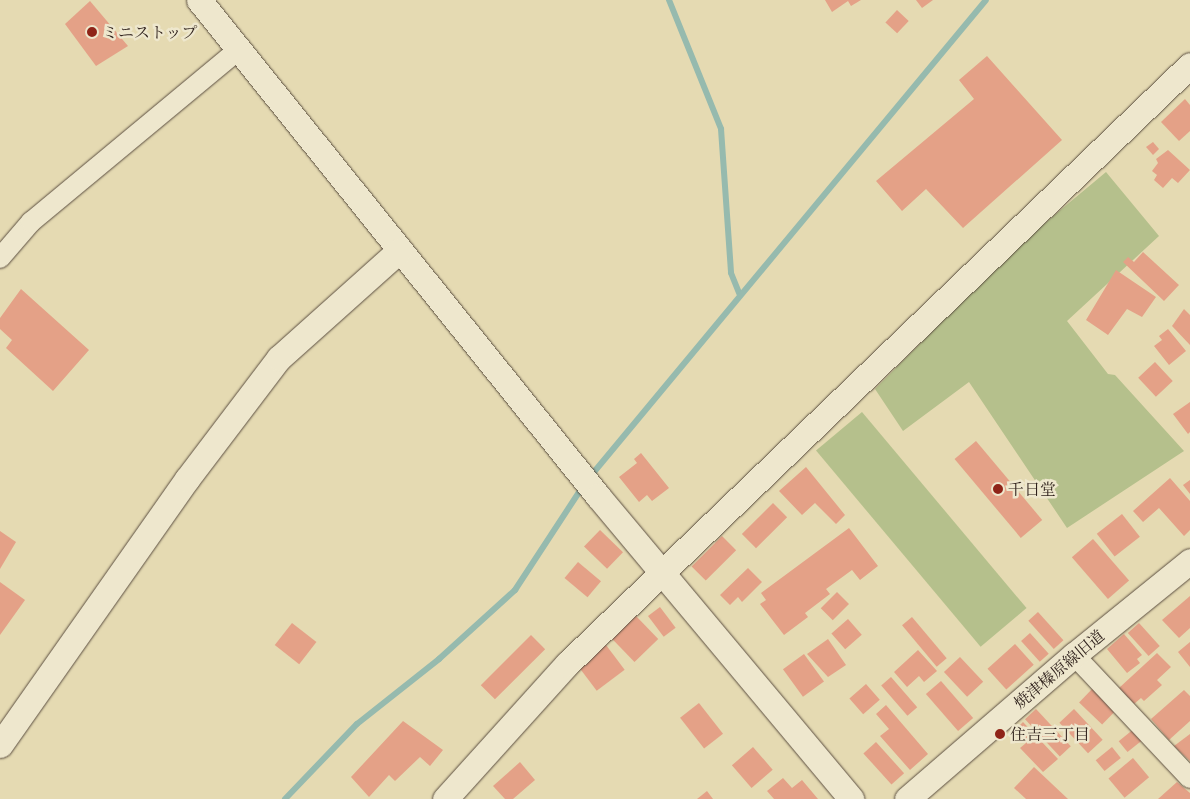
<!DOCTYPE html>
<html>
<head>
<meta charset="utf-8">
<style>
  body { margin:0 }
  #map { position:relative; width:1190px; height:799px; overflow:hidden; background:#e5dab2; font-family:"Libre Caslon Text","Noto Serif JP",serif }
  div>[style] { position:absolute }
  [style*='--x'] { left:calc(var(--x)*1px); top:calc(var(--y)*1px); width:calc(var(--w)*1px); rotate:calc(var(--a)*1deg) }
  .green>* { inset:0; background:#b5c08c; transform-origin:0 0 }
  .stream>* { height:6px; margin:-3px; padding:0 3px; transform-origin:3px; border-radius:3px; background:#96baae }
  .building>* { inset:0; background:#e4a187; transform-origin:0 0 }
  .roads { filter:drop-shadow(0 0 1px #5b4e40) drop-shadow(0 0 1px #5b4e40) }
  .minor>* { height:20px; margin:-10px; padding:0 10px; transform-origin:10px; border-radius:10px; background:#eee7cd }
  .tertiary>* { height:25px; margin:-12.5px; padding:0 12.5px; transform-origin:12.5px; border-radius:12.5px; background:#eee7cd }
  .dots>* { width:14px; height:14px; translate:-50% -50%; box-sizing:border-box; border:2px solid #eee7cd; border-radius:50% }
  span { translate:-50% -50%; white-space:nowrap; text-align:center; line-height:1.15; -webkit-text-stroke:5px #eee7cd; paint-order:stroke }
  .poi-label { font-size:16px; color:#2d1f1a }
  .left { translate:0 -50%; text-align:left }
  .street-label { font-size:16px; color:#2d1f1a }
</style>
</head>
<body>
<div id="map">
  <div class="green">
    <div style="clip-path:polygon(1106px 172px,1159px 236px,1067px 321px,1108px 374px,1115px 375px,1184px 451px,1067px 528px,969px 382px,903px 431px,875px 389px,1014px 249px)"></div>
    <div style="left:862px;top:412px;width:256px;height:60px;rotate:50deg"></div>
  </div>
  <div class="stream">
    <div style="--x:669;--y:0;--w:139;--a:68"></div>
    <div style="--x:721;--y:129;--w:144;--a:86"></div>
    <div style="--x:731;--y:273;--w:22;--a:68"></div>
    <div style="--x:589;--y:478;--w:621;--a:-50.29"></div>
    <div style="--x:285;--y:799;--w:104;--a:-46.2"></div>
    <div style="--x:357;--y:724;--w:105;--a:-38.4"></div>
    <div style="--x:439;--y:659;--w:103;--a:-42.2"></div>
    <div style="--x:515;--y:590;--w:124;--a:-56.8"></div>
  </div>
  <div class="building">
    <div style="clip-path:polygon(825px 0,861px 0,851px 6px,848px 1px,832px 12px)"></div>
    <div style="clip-path:polygon(916px 0,933px 0,922px 8px)"></div>
    <div style="clip-path:polygon(90px 1px,128px 46px,96px 66px,65px 24px)"></div>
    <div style="left:897px;top:10px;width:16px;height:17px;rotate:43deg"></div>
    <div style="clip-path:polygon(987px 56px,1062px 140px,963px 228px,926px 189px,902px 211px,876px 181px,974px 99px,959px 80px)"></div>
    <div style="clip-path:polygon(1185px 99px,1190px 105px,1190px 131px,1179px 141px,1161px 122px)"></div>
    <div style="clip-path:polygon(1153px 142px,1159px 149px,1153px 155px,1146px 147px)"></div>
    <div style="clip-path:polygon(1168px 150px,1190px 170px,1178px 183px,1172px 178px,1163px 188px,1154px 180px,1157px 175px,1152px 171px,1158px 163px,1156px 159px)"></div>
    <div style="clip-path:polygon(1143px 252px,1179px 285px,1164px 301px,1123px 262px,1128px 257px,1134px 262px)"></div>
    <div style="clip-path:polygon(1116px 270px,1156px 297px,1142px 317px,1127px 309px,1108px 335px,1086px 320px)"></div>
    <div style="clip-path:polygon(21px 289px,89px 350px,53px 391px,6px 348px,12px 340px,0 329px,0 318px)"></div>
    <div style="clip-path:polygon(1184px 309px,1190px 315px,1190px 345px,1172px 326px)"></div>
    <div style="clip-path:polygon(1168px 329px,1186px 351px,1169px 365px,1154px 346px,1162px 340px,1159px 336px)"></div>
    <div style="left:1155px;top:362px;width:26px;height:23px;rotate:47deg"></div>
    <div style="clip-path:polygon(1190px 402px,1190px 432px,1188px 434px,1173px 414px)"></div>
    <div style="left:976px;top:441px;width:103px;height:28px;rotate:50deg"></div>
    <div style="clip-path:polygon(641px 453px,669px 488px,652px 501px,647px 495px,639px 502px,619px 477px,637px 463px,634px 459px)"></div>
    <div style="clip-path:polygon(806px 467px,845px 515px,836px 524px,815px 503px,802px 515px,779px 491px)"></div>
    <div style="clip-path:polygon(1170px 478px,1190px 501px,1190px 530px,1184px 536px,1159px 508px,1143px 522px,1133px 511px)"></div>
    <div style="clip-path:polygon(1190px 480px,1190px 494px,1183px 485px)"></div>
    <div style="left:773px;top:503px;width:20px;height:44px;rotate:45deg"></div>
    <div style="left:1122px;top:514px;width:29px;height:32px;rotate:52deg"></div>
    <div style="clip-path:polygon(849px 528px,878px 566px,860px 580px,852px 570px,826px 589px,830px 594px,805px 613px,808px 617px,784px 635px,760px 604px,766px 600px,761px 593px)"></div>
    <div style="left:600px;top:530px;width:32px;height:23px;rotate:44deg"></div>
    <div style="clip-path:polygon(0 531px,16px 542px,0 569px)"></div>
    <div style="left:722px;top:536px;width:20px;height:43px;rotate:45deg"></div>
    <div style="left:1093px;top:539px;width:55px;height:28px;rotate:49deg"></div>
    <div style="left:578px;top:562px;width:30px;height:21px;rotate:40deg"></div>
    <div style="clip-path:polygon(748px 568px,762px 582px,742px 602px,738px 597px,730px 605px,720px 595px)"></div>
    <div style="clip-path:polygon(0 582px,25px 600px,0 635px)"></div>
    <div style="left:837px;top:592px;width:17px;height:23px;rotate:45deg"></div>
    <div style="clip-path:polygon(1190px 596px,1190px 628px,1179px 638px,1162px 620px)"></div>
    <div style="left:660px;top:607px;width:26px;height:15px;rotate:53deg"></div>
    <div style="left:1038px;top:612px;width:38px;height:13px;rotate:48deg"></div>
    <div style="left:636px;top:616px;width:32px;height:33px;rotate:46deg"></div>
    <div style="left:912px;top:617px;width:54px;height:13px;rotate:50deg"></div>
    <div style="left:848px;top:619px;width:21px;height:22px;rotate:49deg"></div>
    <div style="left:292px;top:623px;width:31px;height:28px;rotate:38deg"></div>
    <div style="left:1139px;top:623px;width:31px;height:15px;rotate:48deg"></div>
    <div style="left:1030px;top:633px;width:28px;height:12px;rotate:48deg"></div>
    <div style="clip-path:polygon(1124px 634px,1142px 655px,1137px 659px,1140px 663px,1127px 673px,1107px 649px)"></div>
    <div style="left:531px;top:635px;width:20px;height:71px;rotate:45deg"></div>
    <div style="clip-path:polygon(828px 639px,846px 665px,828px 677px,807px 654px)"></div>
    <div style="clip-path:polygon(1190px 642px,1190px 667px,1178px 652px)"></div>
    <div style="left:1015px;top:644px;width:28px;height:37px;rotate:48deg"></div>
    <div style="left:606px;top:645px;width:31px;height:35px;rotate:53deg"></div>
    <div style="clip-path:polygon(918px 650px,937px 671px,924px 682px,919px 676px,907px 687px,894px 672px)"></div>
    <div style="clip-path:polygon(1157px 653px,1171px 667px,1157px 680px,1162px 685px,1144px 701px,1141px 698px,1134px 704px,1119px 688px)"></div>
    <div style="left:804px;top:654px;width:34px;height:26px;rotate:54deg"></div>
    <div style="left:960px;top:657px;width:34px;height:22px;rotate:47deg"></div>
    <div style="left:891px;top:677px;width:40px;height:13px;rotate:49deg"></div>
    <div style="left:941px;top:681px;width:49px;height:20px;rotate:49deg"></div>
    <div style="left:866px;top:684px;width:21px;height:22px;rotate:49deg"></div>
    <div style="left:1093px;top:688px;width:32px;height:20px;rotate:44deg"></div>
    <div style="clip-path:polygon(1184px 690px,1190px 696px,1190px 721px,1169px 740px,1151px 719px)"></div>
    <div style="left:699px;top:703px;width:39px;height:24px;rotate:52deg"></div>
    <div style="clip-path:polygon(886px 705px,928px 754px,910px 770px,880px 736px,889px 729px,876px 714px)"></div>
    <div style="left:1036px;top:709px;width:51px;height:15px;rotate:47deg"></div>
    <div style="left:1074px;top:709px;width:42px;height:20px;rotate:47deg"></div>
    <div style="clip-path:polygon(403px 721px,443px 750px,430px 766px,420px 757px,395px 781px,389px 775px,369px 797px,351px 777px)"></div>
    <div style="clip-path:polygon(1023px 722px,1058px 759px,1043px 772px,1020px 748px,1026px 743px,1014px 731px)"></div>
    <div style="left:1135px;top:728px;width:14px;height:21px;rotate:51deg"></div>
    <div style="clip-path:polygon(1190px 734px,1190px 761px,1174px 746px)"></div>
    <div style="left:876px;top:742px;width:42px;height:17px;rotate:48deg"></div>
    <div style="left:753px;top:747px;width:30px;height:28px;rotate:49deg"></div>
    <div style="left:1112px;top:747px;width:14px;height:21px;rotate:51deg"></div>
    <div style="left:1133px;top:758px;width:25px;height:32px;rotate:50deg"></div>
    <div style="clip-path:polygon(520px 762px,535px 780px,513px 799px,505px 799px,493px 786px)"></div>
    <div style="clip-path:polygon(1034px 767px,1068px 799px,1026px 799px,1014px 788px)"></div>
    <div style="clip-path:polygon(783px 778px,792px 788px,802px 780px,818px 799px,774px 799px,767px 791px)"></div>
    <div style="clip-path:polygon(1177px 782px,1190px 793px,1190px 799px,1158px 799px)"></div>
    <div style="clip-path:polygon(707px 791px,713px 799px,697px 799px)"></div>
  </div>
  <div class="roads">
    <div class="minor">
      <div style="--x:0;--y:258;--w:48;--a:-49.3"></div>
      <div style="--x:31;--y:222;--w:269;--a:-39.7"></div>
      <div style="--x:1074;--y:655;--w:169;--a:46.7"></div>
    </div>
    <div class="tertiary">
      <div style="--x:199;--y:0;--w:637;--a:51.19"></div>
      <div style="--x:598;--y:496;--w:395;--a:50.1"></div>
      <div style="--x:0;--y:745;--w:325;--a:-54.9"></div>
      <div style="--x:187;--y:479;--w:152;--a:-52.8"></div>
      <div style="--x:279;--y:358;--w:162;--a:-41.8"></div>
      <div style="--x:445;--y:799;--w:182;--a:-47.9"></div>
      <div style="--x:567;--y:664;--w:864;--a:-43.87"></div>
      <div style="--x:907;--y:799;--w:221;--a:-40.8"></div>
      <div style="--x:1074;--y:655;--w:149;--a:-39"></div>
    </div>
  </div>
  <div class="dots">
    <div style="left:92px;top:32px;background:#8f2418"></div>
    <div style="left:998px;top:489px;background:#8f2418"></div>
    <div style="left:1000px;top:734px;background:#8f2418"></div>
  </div>
  <div class="poi-label">
    <span class="left" style="left:102px;top:32px">ミニストップ</span>
    <span class="left" style="left:1008px;top:489px">千日堂</span>
    <span class="left" style="left:1010px;top:734px">住吉三丁目</span>
  </div>
  <div class="street-label">
    <span style="left:1059px;top:669px;rotate:-40deg">焼津榛原線旧道</span>
  </div>
</div>
</body>
</html>
